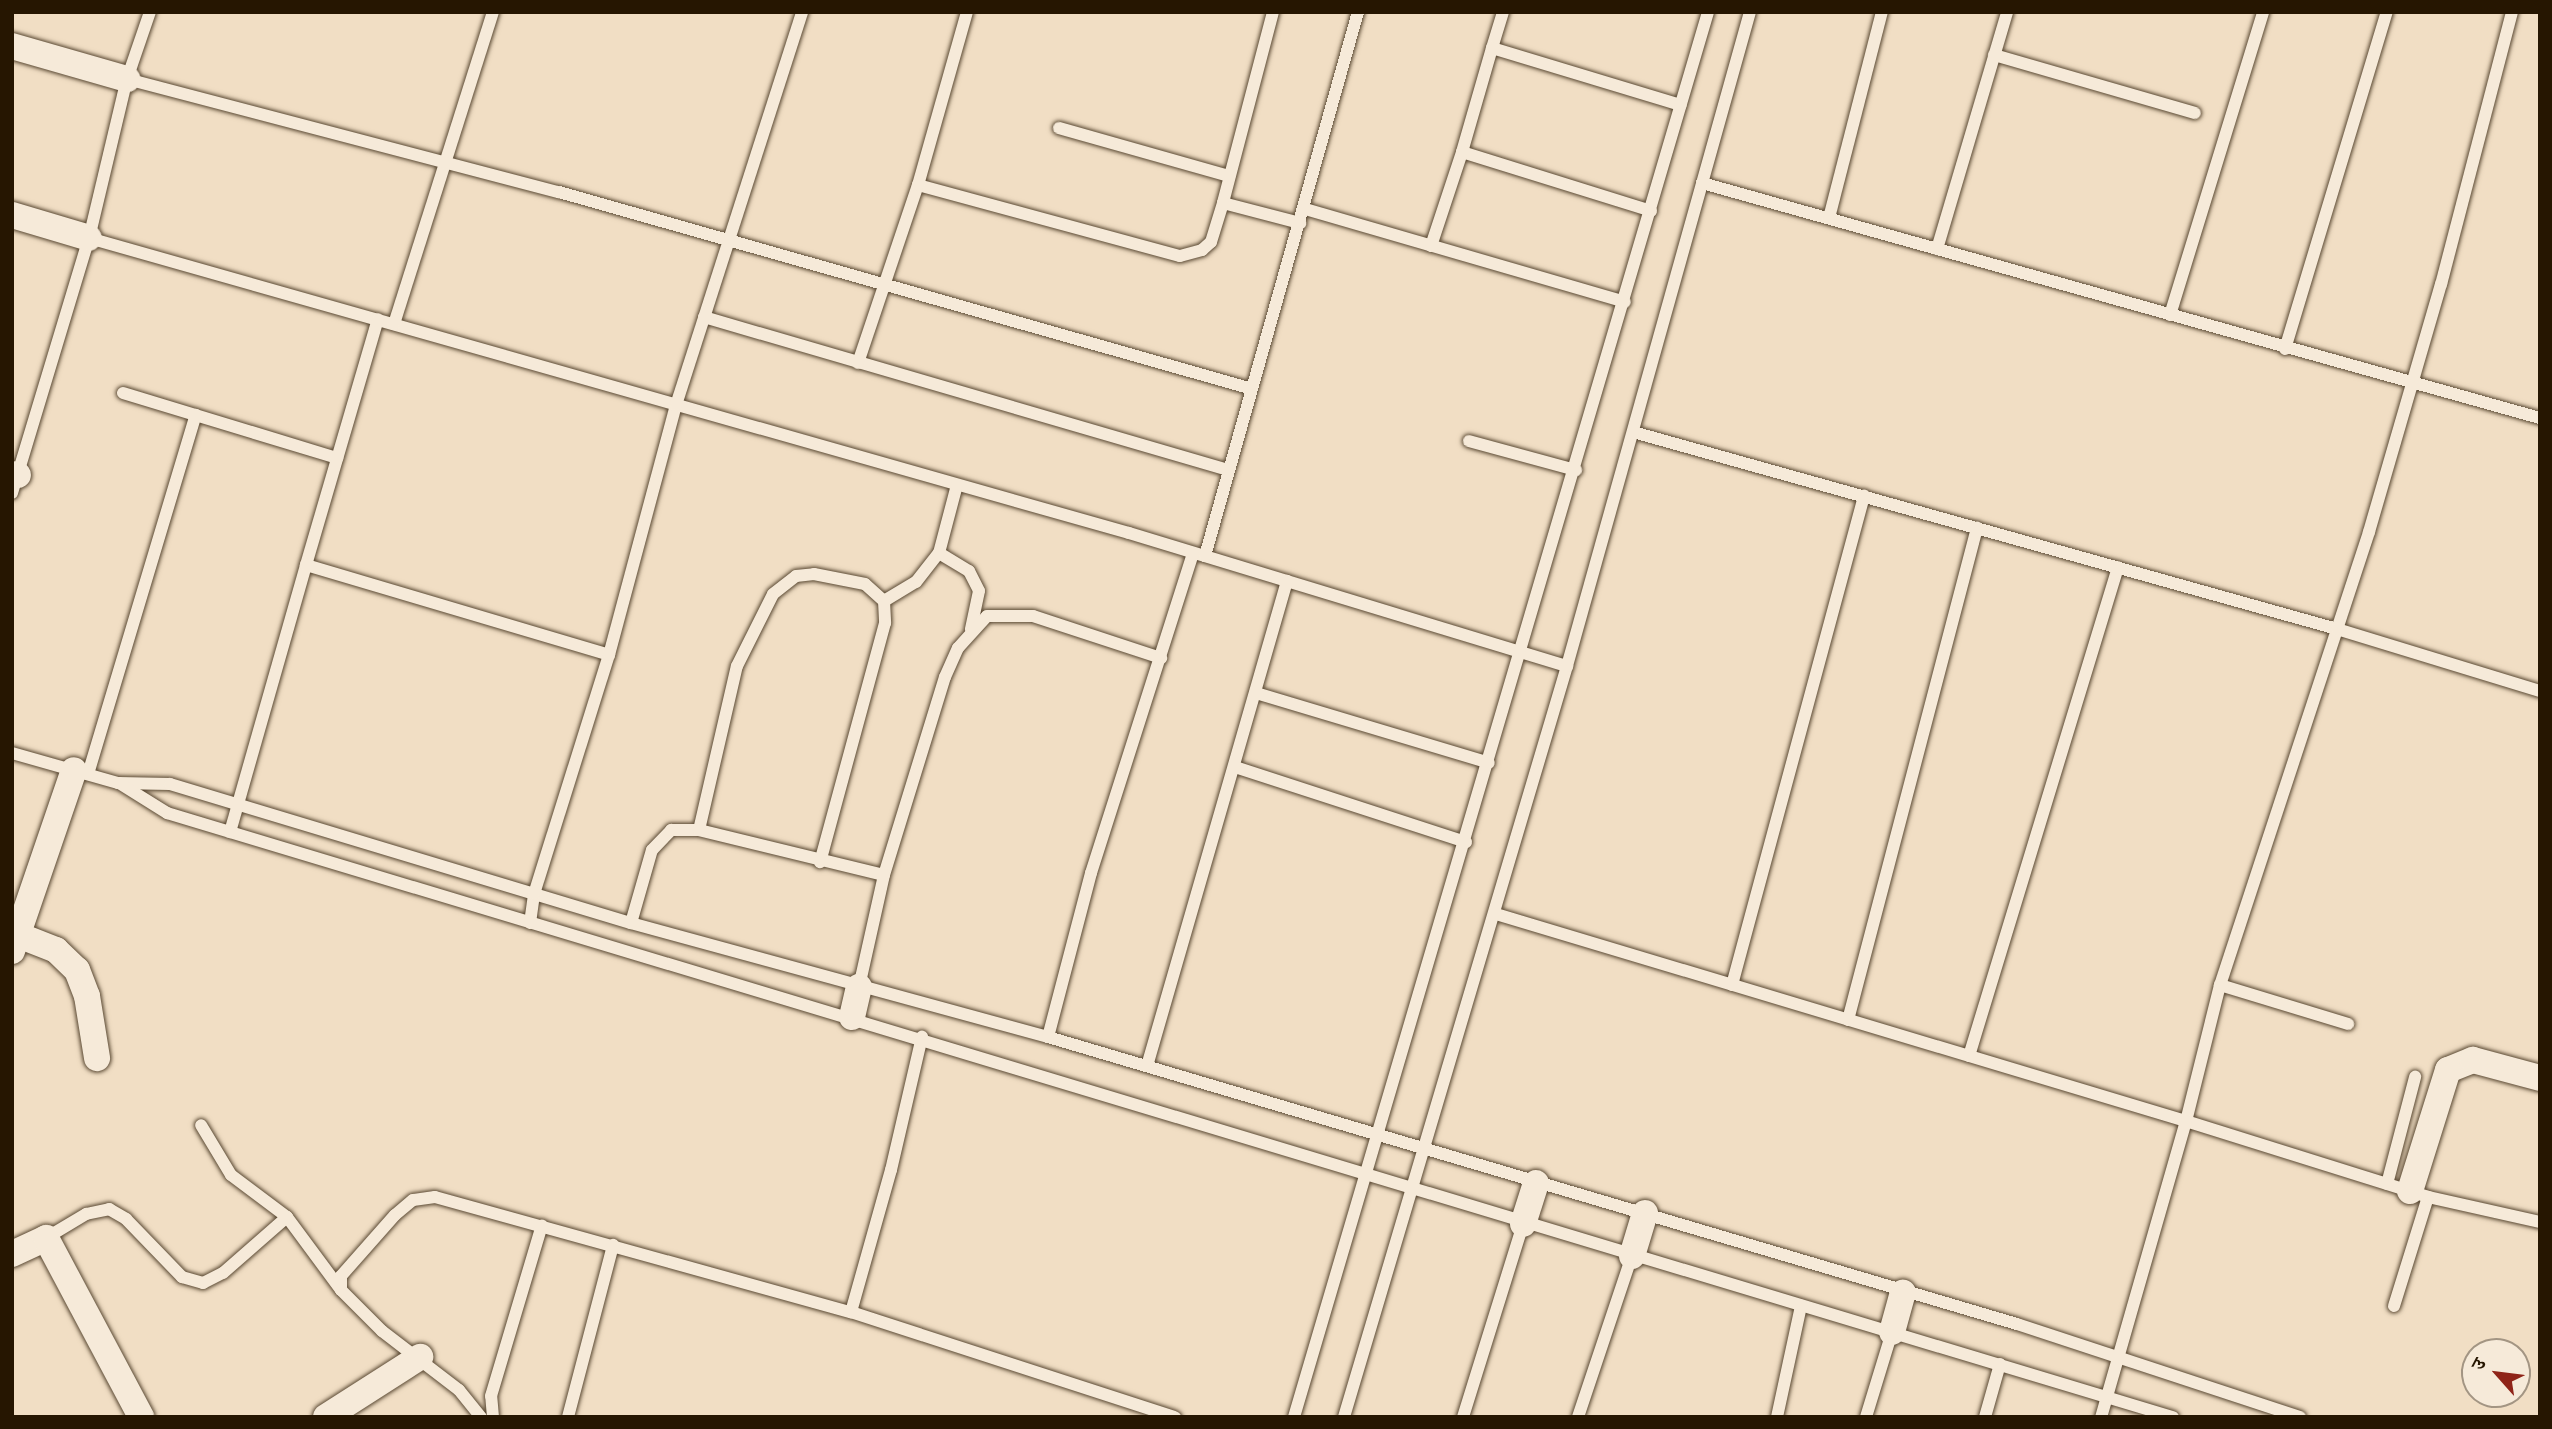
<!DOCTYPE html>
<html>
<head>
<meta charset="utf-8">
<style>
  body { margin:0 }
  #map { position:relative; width:2552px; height:1429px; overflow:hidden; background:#f1dec4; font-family:"Libre Bodoni","Noto Serif Devanagari",serif }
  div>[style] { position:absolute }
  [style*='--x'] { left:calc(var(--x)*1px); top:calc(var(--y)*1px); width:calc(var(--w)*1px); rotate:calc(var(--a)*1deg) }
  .roads { filter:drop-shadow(0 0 2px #594832) drop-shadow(0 0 2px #594832) }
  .lane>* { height:12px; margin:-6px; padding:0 6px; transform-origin:6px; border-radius:6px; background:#f6ead9 }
  .street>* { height:26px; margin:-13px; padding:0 13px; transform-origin:13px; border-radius:13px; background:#f6ead9 }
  span { translate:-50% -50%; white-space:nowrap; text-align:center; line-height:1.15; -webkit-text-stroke:7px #f6ead9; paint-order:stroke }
  .frame { position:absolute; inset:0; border:14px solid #261601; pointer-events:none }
  .north { position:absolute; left:2461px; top:1338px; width:70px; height:70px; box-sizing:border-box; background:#f6ead9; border:2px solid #a39583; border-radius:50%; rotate:298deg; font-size:19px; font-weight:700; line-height:28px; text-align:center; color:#261601 }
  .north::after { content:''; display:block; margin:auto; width:24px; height:32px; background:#8f2418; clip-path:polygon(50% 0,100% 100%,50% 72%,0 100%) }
</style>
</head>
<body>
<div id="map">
  <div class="roads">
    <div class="lane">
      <div style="--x:1273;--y:12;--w:197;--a:104.7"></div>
      <div style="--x:1223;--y:203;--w:80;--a:14.6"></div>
      <div style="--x:2512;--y:12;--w:281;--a:104.6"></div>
      <div style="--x:2441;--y:284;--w:258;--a:106.2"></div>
      <div style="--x:2369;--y:532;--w:477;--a:108.2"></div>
      <div style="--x:2220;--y:985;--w:140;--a:104"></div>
      <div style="--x:2186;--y:1121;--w:254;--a:17.4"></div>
      <div style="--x:2428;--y:1197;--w:115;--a:12.6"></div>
      <div style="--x:1492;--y:48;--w:38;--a:-73"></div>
      <div style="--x:1994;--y:55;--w:209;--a:16.1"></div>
      <div style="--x:127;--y:79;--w:71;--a:-71.1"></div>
      <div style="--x:1059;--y:128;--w:177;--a:15.8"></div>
      <div style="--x:1462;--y:152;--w:108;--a:-73.9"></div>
      <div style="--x:1492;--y:48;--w:197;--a:16.8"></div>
      <div style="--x:1702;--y:183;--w:870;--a:15.67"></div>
      <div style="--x:918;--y:185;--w:271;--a:15.2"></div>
      <div style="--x:1180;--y:256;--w:23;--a:-15"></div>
      <div style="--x:1202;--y:250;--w:12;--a:-42"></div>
      <div style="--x:1211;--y:242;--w:41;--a:-72.9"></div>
      <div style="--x:1305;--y:209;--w:333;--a:16.2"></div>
      <div style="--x:1829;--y:218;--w:213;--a:-75.6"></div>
      <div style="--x:89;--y:238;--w:1081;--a:15.84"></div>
      <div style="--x:1129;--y:533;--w:458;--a:16.9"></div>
      <div style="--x:1431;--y:246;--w:99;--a:-71.7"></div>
      <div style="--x:1462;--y:152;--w:198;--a:17.3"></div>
      <div style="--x:1937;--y:249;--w:247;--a:-73.5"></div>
      <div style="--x:2170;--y:315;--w:317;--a:-72.9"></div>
      <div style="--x:704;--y:317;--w:546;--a:16.28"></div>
      <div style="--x:394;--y:324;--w:327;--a:-72.4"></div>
      <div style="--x:2285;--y:349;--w:352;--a:-73.2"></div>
      <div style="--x:858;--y:363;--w:188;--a:-71.4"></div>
      <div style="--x:918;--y:185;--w:180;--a:-74.2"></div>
      <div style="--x:123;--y:393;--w:224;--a:16.9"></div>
      <div style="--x:1633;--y:432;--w:731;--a:15.63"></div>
      <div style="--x:2337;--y:629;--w:212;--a:17"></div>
      <div style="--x:1469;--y:441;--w:111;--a:15.2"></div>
      <div style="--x:12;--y:493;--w:266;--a:-73.2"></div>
      <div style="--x:89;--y:238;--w:163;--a:-76.6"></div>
      <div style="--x:127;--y:79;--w:447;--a:14.7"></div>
      <div style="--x:559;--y:192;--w:717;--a:15.86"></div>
      <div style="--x:939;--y:553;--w:35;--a:31"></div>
      <div style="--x:969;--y:571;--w:22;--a:63"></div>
      <div style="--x:979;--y:591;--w:39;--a:102"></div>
      <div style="--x:1205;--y:556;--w:565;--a:-74.29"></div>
      <div style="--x:306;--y:565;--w:256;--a:-73.7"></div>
      <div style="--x:884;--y:601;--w:37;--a:-31"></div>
      <div style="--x:916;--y:582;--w:37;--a:-52"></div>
      <div style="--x:939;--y:553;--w:70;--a:-75.2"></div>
      <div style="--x:1256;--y:693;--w:243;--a:16.7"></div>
      <div style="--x:12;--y:753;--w:110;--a:15.8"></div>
      <div style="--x:118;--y:783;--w:52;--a:1.1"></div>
      <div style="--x:170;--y:784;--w:481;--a:16.8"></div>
      <div style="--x:631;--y:923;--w:432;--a:15.3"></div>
      <div style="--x:1048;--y:1037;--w:1011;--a:16.5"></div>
      <div style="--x:2017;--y:1324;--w:298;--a:18.2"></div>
      <div style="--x:1235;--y:767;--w:243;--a:18"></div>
      <div style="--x:88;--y:774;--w:375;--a:-73.3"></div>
      <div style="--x:119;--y:783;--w:57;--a:32"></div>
      <div style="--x:167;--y:813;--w:2095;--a:16.76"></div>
      <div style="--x:699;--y:830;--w:168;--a:-77"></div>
      <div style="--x:737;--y:666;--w:80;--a:-63.4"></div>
      <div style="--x:773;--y:594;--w:29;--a:-38"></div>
      <div style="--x:796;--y:576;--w:18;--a:-6"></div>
      <div style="--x:814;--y:574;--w:52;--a:11.1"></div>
      <div style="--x:865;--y:584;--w:25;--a:42"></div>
      <div style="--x:884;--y:601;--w:22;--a:87"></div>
      <div style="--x:885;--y:623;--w:248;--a:105.2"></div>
      <div style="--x:230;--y:832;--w:278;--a:-74.1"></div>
      <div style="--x:306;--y:565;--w:316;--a:16.5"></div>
      <div style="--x:884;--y:875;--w:207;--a:-72.9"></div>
      <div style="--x:945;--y:677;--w:32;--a:-66"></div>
      <div style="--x:958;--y:648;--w:43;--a:-47.8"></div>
      <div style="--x:987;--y:616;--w:46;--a:0"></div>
      <div style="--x:1033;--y:616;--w:135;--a:18.2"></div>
      <div style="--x:1496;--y:914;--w:720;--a:16.7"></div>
      <div style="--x:2186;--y:1121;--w:308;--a:106"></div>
      <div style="--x:530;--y:923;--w:29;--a:-82"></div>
      <div style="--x:534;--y:894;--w:250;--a:-72.6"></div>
      <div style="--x:609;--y:655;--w:259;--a:-75"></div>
      <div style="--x:676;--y:405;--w:413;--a:-72.2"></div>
      <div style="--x:631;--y:923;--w:76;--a:-74"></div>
      <div style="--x:652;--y:850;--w:28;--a:-46"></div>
      <div style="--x:671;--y:830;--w:28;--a:0"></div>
      <div style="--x:699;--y:830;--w:190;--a:13.7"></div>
      <div style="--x:884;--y:875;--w:115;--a:102.6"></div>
      <div style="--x:1732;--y:985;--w:507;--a:-74.89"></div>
      <div style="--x:2220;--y:985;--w:134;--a:16.9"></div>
      <div style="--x:1848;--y:1020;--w:509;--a:-75.31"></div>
      <div style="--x:1048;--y:1037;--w:170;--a:-75.3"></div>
      <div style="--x:1091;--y:873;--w:336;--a:-72.3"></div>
      <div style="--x:1969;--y:1056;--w:511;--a:-73.05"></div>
      <div style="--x:1147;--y:1066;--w:505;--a:-73.9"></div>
      <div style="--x:2387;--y:1184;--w:111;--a:-75.3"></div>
      <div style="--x:287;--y:1217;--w:91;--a:53.5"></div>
      <div style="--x:341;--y:1290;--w:58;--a:45"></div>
      <div style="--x:382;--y:1331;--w:97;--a:37.5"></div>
      <div style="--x:459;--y:1390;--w:35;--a:51"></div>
      <div style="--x:46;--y:1238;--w:47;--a:-31"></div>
      <div style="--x:86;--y:1214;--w:24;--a:-12"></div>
      <div style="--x:109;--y:1209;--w:20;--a:30"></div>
      <div style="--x:126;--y:1219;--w:81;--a:46"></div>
      <div style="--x:182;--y:1277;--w:22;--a:16"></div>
      <div style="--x:203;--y:1283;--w:22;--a:-27"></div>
      <div style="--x:223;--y:1273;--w:85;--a:-41.2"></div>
      <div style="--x:287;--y:1217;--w:70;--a:-143.1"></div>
      <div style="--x:231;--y:1175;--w:58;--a:-121"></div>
      <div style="--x:341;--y:1290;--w:14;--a:-90"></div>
      <div style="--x:341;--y:1276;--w:81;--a:-48.5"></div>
      <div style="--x:395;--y:1215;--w:23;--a:-40"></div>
      <div style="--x:413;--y:1200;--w:22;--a:-8"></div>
      <div style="--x:435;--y:1197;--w:432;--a:15.5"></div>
      <div style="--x:851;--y:1312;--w:148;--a:-74.3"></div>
      <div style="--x:891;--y:1170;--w:137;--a:-76.9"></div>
      <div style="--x:2394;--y:1306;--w:114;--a:-72.7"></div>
      <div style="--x:851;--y:1312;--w:341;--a:18"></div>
      <div style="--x:493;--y:1417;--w:21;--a:-95"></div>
      <div style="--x:491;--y:1396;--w:178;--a:-73.4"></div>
      <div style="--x:568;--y:1417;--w:178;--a:-75.3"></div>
      <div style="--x:1294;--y:1417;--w:1465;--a:-73.58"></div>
      <div style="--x:1344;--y:1417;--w:783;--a:-73.46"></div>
      <div style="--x:1567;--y:666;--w:679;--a:-74.37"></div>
      <div style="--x:1463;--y:1417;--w:202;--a:-72.7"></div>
      <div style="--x:1578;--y:1417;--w:170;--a:-71.5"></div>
      <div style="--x:1777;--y:1417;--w:114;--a:-77.8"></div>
      <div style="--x:1866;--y:1417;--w:89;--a:-73"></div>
      <div style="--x:1985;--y:1417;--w:55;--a:-74.2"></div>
    </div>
    <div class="street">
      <div style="--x:12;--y:46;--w:120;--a:16"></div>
      <div style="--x:12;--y:215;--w:80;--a:16.6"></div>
      <div style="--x:12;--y:474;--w:6;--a:9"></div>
      <div style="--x:18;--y:935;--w:41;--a:21.5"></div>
      <div style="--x:56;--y:950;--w:29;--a:44"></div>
      <div style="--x:77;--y:970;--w:28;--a:69"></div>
      <div style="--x:87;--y:996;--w:63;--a:80.8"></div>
      <div style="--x:12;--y:951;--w:191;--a:-71.1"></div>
      <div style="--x:852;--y:1017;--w:31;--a:-77"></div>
      <div style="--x:2410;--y:1191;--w:127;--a:-72.6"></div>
      <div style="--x:2448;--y:1070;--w:27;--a:-22"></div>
      <div style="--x:2473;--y:1060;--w:69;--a:15"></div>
      <div style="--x:1523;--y:1224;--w:43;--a:-72.4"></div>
      <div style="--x:12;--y:1254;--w:38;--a:-25"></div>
      <div style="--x:46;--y:1238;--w:203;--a:62"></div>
      <div style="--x:1632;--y:1256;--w:45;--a:-73.2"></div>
      <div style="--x:1892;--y:1332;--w:41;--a:-74.6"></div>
      <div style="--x:326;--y:1417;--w:112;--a:-32.6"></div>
    </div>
  </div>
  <div class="frame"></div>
  <div class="north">उ</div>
</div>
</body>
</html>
